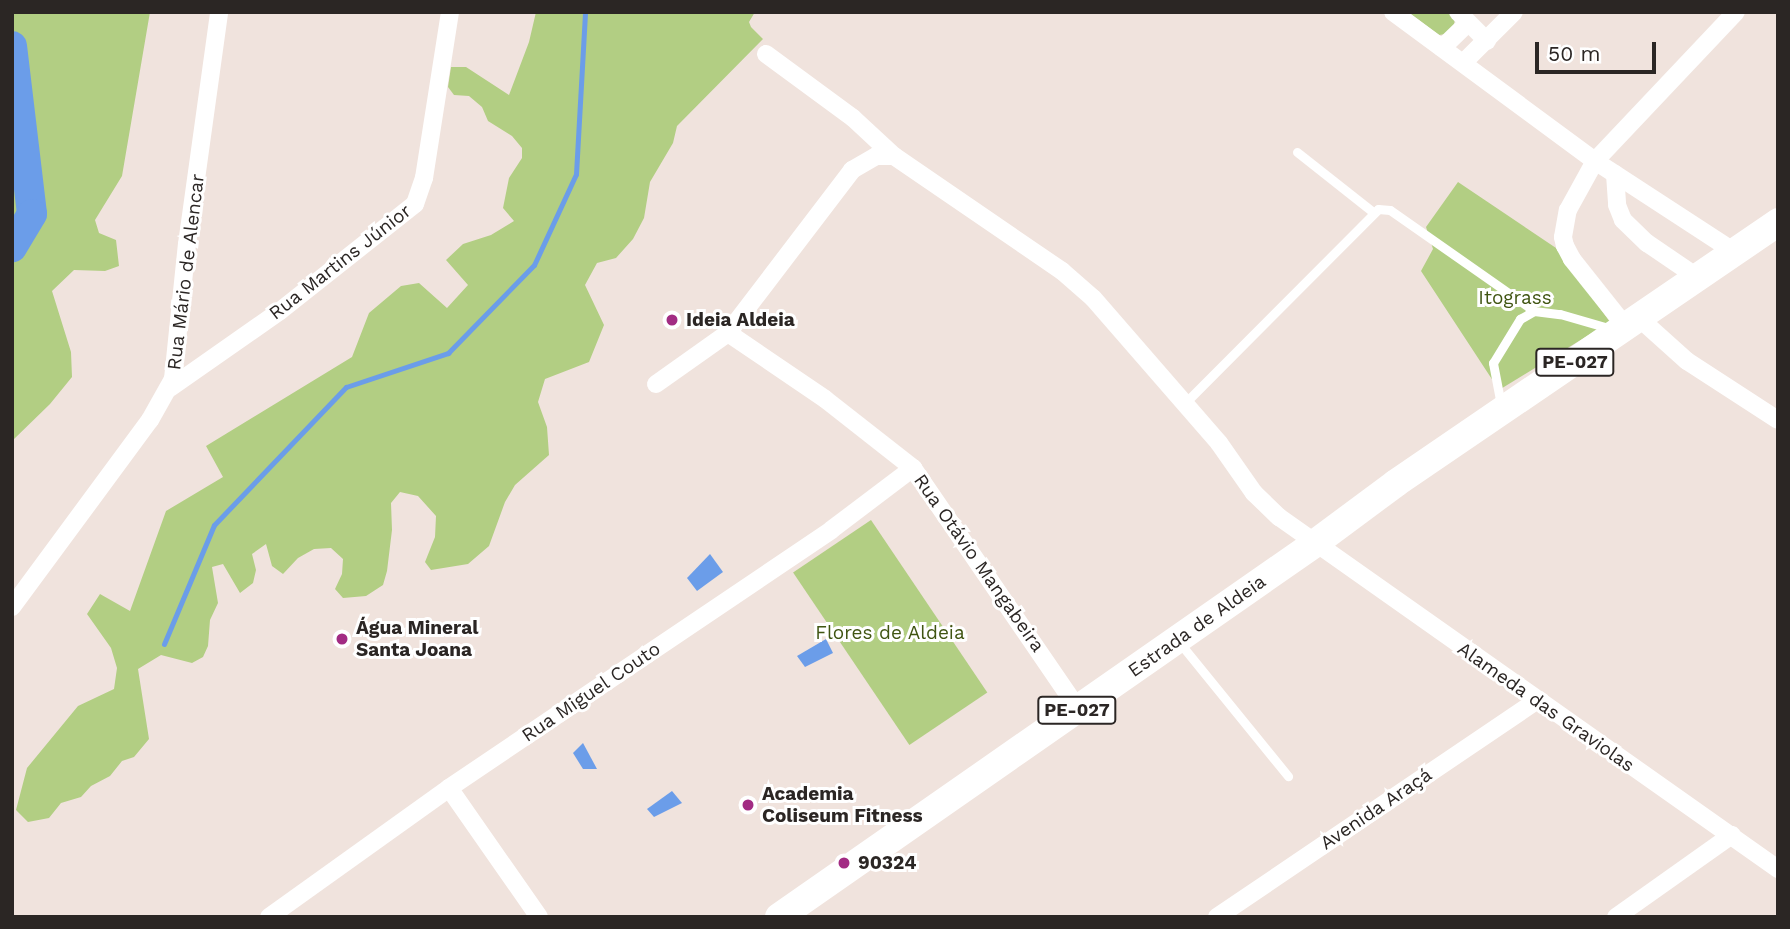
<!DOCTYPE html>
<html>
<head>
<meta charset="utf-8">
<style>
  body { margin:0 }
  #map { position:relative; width:1790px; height:929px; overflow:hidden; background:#f0e3dd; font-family:"Work Sans",sans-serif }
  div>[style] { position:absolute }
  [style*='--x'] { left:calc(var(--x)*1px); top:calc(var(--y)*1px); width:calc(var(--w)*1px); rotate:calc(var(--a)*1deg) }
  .green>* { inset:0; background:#b2ce83; transform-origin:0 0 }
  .water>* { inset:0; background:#6b9de9 }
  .stream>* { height:5px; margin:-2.5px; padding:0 2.5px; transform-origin:2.5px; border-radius:2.5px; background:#6b9de9 }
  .river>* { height:30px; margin:-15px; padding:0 15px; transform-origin:15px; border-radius:15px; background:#6b9de9 }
  .lane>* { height:9px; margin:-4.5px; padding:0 4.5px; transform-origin:4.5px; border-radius:4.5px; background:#fff }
  .street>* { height:18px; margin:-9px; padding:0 9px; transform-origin:9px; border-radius:9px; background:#fff }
  .primary>* { height:28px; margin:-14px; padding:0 14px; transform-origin:14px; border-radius:14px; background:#fff }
  .dots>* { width:19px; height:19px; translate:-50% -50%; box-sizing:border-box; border:4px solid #fff; border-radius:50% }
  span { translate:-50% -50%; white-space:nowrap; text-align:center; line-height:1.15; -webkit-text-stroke:6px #fff; paint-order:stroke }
  .shield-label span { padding:2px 5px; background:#fff; border:2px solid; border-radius:5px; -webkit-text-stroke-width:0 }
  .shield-label { font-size:18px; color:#2b2624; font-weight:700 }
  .street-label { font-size:19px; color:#2b2624 }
  .park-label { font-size:19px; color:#405512 }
  .poi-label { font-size:19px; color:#2b2624; font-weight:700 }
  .left { translate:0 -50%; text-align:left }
  .frame { position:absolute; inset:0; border:14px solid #2b2624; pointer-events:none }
  .scale { position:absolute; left:1535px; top:42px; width:121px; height:32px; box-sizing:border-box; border:4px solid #2b2624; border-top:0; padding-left:9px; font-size:21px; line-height:24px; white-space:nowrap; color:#2b2624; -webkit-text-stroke:5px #fff; paint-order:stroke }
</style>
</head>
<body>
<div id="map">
  <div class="green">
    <div style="clip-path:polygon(12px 12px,150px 12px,122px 176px,95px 220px,99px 233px,116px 240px,119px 266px,105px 271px,74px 270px,52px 291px,71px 352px,72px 377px,50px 404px,12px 441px)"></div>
    <div style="clip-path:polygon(536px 12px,755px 12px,749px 22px,751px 27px,763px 39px,677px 126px,673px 143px,650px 182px,644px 218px,633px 239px,616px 258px,597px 263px,585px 285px,604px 325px,589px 362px,545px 379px,538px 402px,547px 427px,549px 455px,515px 485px,505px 502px,489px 546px,468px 564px,431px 570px,425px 562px,435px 537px,436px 516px,418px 496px,400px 492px,391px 503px,392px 530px,387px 571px,383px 585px,366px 596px,343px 598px,335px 589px,342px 574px,343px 559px,331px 548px,314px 549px,298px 558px,283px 574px,272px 566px,266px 544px,252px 554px,256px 570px,253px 583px,240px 593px,223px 564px,212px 567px,218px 603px,210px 620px,208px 646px,203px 657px,192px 663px,161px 655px,138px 669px,149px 739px,134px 757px,122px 761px,110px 776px,91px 786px,81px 797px,61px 803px,49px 818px,28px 822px,16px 810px,27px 768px,78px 706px,114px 689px,117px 668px,111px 648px,87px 614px,100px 594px,130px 611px,166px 511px,223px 477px,206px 446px,352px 357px,369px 313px,401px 286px,419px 283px,447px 308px,468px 285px,446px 260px,463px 244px,491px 235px,514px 221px,503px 208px,509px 178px,522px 158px,522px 148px,512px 136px,488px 121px,482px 107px,469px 96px,454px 95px,448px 87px,451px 67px,466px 67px,509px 95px,529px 42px)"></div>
    <div style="clip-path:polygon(1408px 12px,1448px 12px,1455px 18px,1454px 25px,1446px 34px,1439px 35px)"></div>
    <div style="clip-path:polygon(1458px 182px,1556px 248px,1610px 322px,1499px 390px,1421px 271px,1433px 249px,1426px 227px)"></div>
    <div style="left:871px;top:520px;width:208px;height:94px;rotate:56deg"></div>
  </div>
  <div class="water">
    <div style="clip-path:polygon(710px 554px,723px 572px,697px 591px,687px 578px)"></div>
    <div style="clip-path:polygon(826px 639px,833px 653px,805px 667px,797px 656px)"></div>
    <div style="clip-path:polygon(583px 743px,597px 769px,583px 769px,573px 753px)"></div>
    <div style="clip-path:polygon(672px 791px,682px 803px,654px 817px,647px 809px)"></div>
  </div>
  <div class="stream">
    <div style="--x:164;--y:644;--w:129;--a:-67.2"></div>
    <div style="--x:214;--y:525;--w:191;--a:-46.3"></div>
    <div style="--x:346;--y:387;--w:108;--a:-18.4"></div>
    <div style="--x:448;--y:353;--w:123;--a:-45.7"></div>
    <div style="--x:534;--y:265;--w:100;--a:-65.2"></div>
    <div style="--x:576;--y:174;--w:162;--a:-86.8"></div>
  </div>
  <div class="river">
    <div style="--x:12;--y:46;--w:169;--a:83.2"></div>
    <div style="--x:32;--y:214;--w:39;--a:121"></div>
  </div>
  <div class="lane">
    <div style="--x:1297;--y:152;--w:97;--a:38.3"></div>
    <div style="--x:1184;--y:404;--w:275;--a:-45.1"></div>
    <div style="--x:1378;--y:209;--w:12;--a:5"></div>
    <div style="--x:1390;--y:210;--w:176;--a:35"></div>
    <div style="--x:1534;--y:311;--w:26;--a:7"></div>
    <div style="--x:1560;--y:314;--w:54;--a:16.1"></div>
    <div style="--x:1501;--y:405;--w:43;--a:-100.8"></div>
    <div style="--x:1493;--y:363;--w:52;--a:-58.5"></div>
    <div style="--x:1520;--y:319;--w:16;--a:-30"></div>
    <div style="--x:1179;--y:642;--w:173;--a:50.9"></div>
  </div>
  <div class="street">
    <div style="--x:1393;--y:12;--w:251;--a:36.4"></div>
    <div style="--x:1595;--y:161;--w:165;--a:33.1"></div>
    <div style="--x:1458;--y:12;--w:41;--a:45"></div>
    <div style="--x:1442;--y:48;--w:36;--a:-44"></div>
    <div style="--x:766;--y:54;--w:108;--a:36.3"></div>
    <div style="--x:853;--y:118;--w:56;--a:42.8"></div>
    <div style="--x:1463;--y:63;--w:72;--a:-45"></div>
    <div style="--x:1615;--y:174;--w:31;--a:86"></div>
    <div style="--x:1617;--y:205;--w:16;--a:68"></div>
    <div style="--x:1623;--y:220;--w:33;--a:44"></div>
    <div style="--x:1647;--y:243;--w:60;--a:34.2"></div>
    <div style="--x:1639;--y:318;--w:64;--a:41.9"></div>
    <div style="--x:1687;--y:361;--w:108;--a:33"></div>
    <div style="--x:1626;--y:327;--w:87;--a:-128.5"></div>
    <div style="--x:1572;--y:259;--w:15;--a:-118"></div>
    <div style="--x:1565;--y:246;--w:9;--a:-103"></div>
    <div style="--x:1563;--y:237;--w:27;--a:-80"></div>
    <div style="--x:1568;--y:210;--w:56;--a:-61.1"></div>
    <div style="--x:1595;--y:161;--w:205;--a:-46.6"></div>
    <div style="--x:728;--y:333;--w:117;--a:34.2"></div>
    <div style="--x:825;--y:399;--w:112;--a:38.1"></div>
    <div style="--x:913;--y:468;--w:292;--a:55.6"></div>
    <div style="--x:656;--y:384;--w:88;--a:-35.3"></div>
    <div style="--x:728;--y:333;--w:205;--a:-52.7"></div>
    <div style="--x:852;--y:170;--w:28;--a:-30"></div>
    <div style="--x:876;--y:156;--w:18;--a:0"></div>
    <div style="--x:894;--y:156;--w:204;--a:34.4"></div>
    <div style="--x:1062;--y:271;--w:41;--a:41.1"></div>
    <div style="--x:1093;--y:298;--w:192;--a:49"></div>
    <div style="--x:1219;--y:443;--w:61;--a:55"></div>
    <div style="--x:1254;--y:493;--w:35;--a:44"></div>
    <div style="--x:1279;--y:517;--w:611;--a:35.2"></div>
    <div style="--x:170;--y:388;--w:134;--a:-35"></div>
    <div style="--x:280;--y:311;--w:172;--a:-38.4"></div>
    <div style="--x:415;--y:204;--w:28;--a:-71"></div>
    <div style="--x:424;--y:178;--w:168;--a:-81.1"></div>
    <div style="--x:12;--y:607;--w:232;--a:-53.6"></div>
    <div style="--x:150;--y:420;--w:47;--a:-60.7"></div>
    <div style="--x:173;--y:379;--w:136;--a:-84.1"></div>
    <div style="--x:187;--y:244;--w:234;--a:-82.1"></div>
    <div style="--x:449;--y:788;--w:157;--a:55.1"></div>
    <div style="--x:269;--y:917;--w:221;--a:-35.6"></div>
    <div style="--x:449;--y:788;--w:461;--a:-34"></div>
    <div style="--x:831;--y:530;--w:103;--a:-37.1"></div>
    <div style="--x:1217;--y:917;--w:385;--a:-34.1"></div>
    <div style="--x:1616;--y:917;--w:142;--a:-35.3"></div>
  </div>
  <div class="primary">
    <div style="--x:779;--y:917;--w:652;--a:-34.88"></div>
    <div style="--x:1314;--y:544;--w:102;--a:-36.6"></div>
    <div style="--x:1396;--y:483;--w:463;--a:-34.3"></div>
  </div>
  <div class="dots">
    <div style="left:672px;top:320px;background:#a22b83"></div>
    <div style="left:342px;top:639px;background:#a22b83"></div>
    <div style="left:748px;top:805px;background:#a22b83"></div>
    <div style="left:844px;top:863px;background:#a22b83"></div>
  </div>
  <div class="shield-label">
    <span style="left:1575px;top:362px">PE-027</span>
    <span style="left:1077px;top:710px">PE-027</span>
  </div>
  <div class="street-label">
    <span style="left:340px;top:262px;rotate:-38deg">Rua Martins Júnior</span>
    <span style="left:186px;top:272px;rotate:-83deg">Rua Mário de Alencar</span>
    <span style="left:979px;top:563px;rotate:55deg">Rua Otávio Mangabeira</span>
    <span style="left:1197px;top:626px;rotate:-35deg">Estrada de Aldeia</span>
    <span style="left:591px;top:692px;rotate:-34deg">Rua Miguel Couto</span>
    <span style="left:1546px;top:707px;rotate:35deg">Alameda das Graviolas</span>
    <span style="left:1376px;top:809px;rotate:-34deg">Avenida Araçá</span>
  </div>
  <div class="park-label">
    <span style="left:1515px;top:298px">Itograss</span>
    <span style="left:890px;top:633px">Flores de Aldeia</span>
  </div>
  <div class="poi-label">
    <span class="left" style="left:686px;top:320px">Ideia Aldeia</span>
    <span class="left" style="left:356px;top:639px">Água Mineral<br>Santa Joana</span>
    <span class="left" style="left:762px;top:805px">Academia<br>Coliseum Fitness</span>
    <span class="left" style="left:858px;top:863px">90324</span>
  </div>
  <div class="frame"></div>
  <div class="scale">50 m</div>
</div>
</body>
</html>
